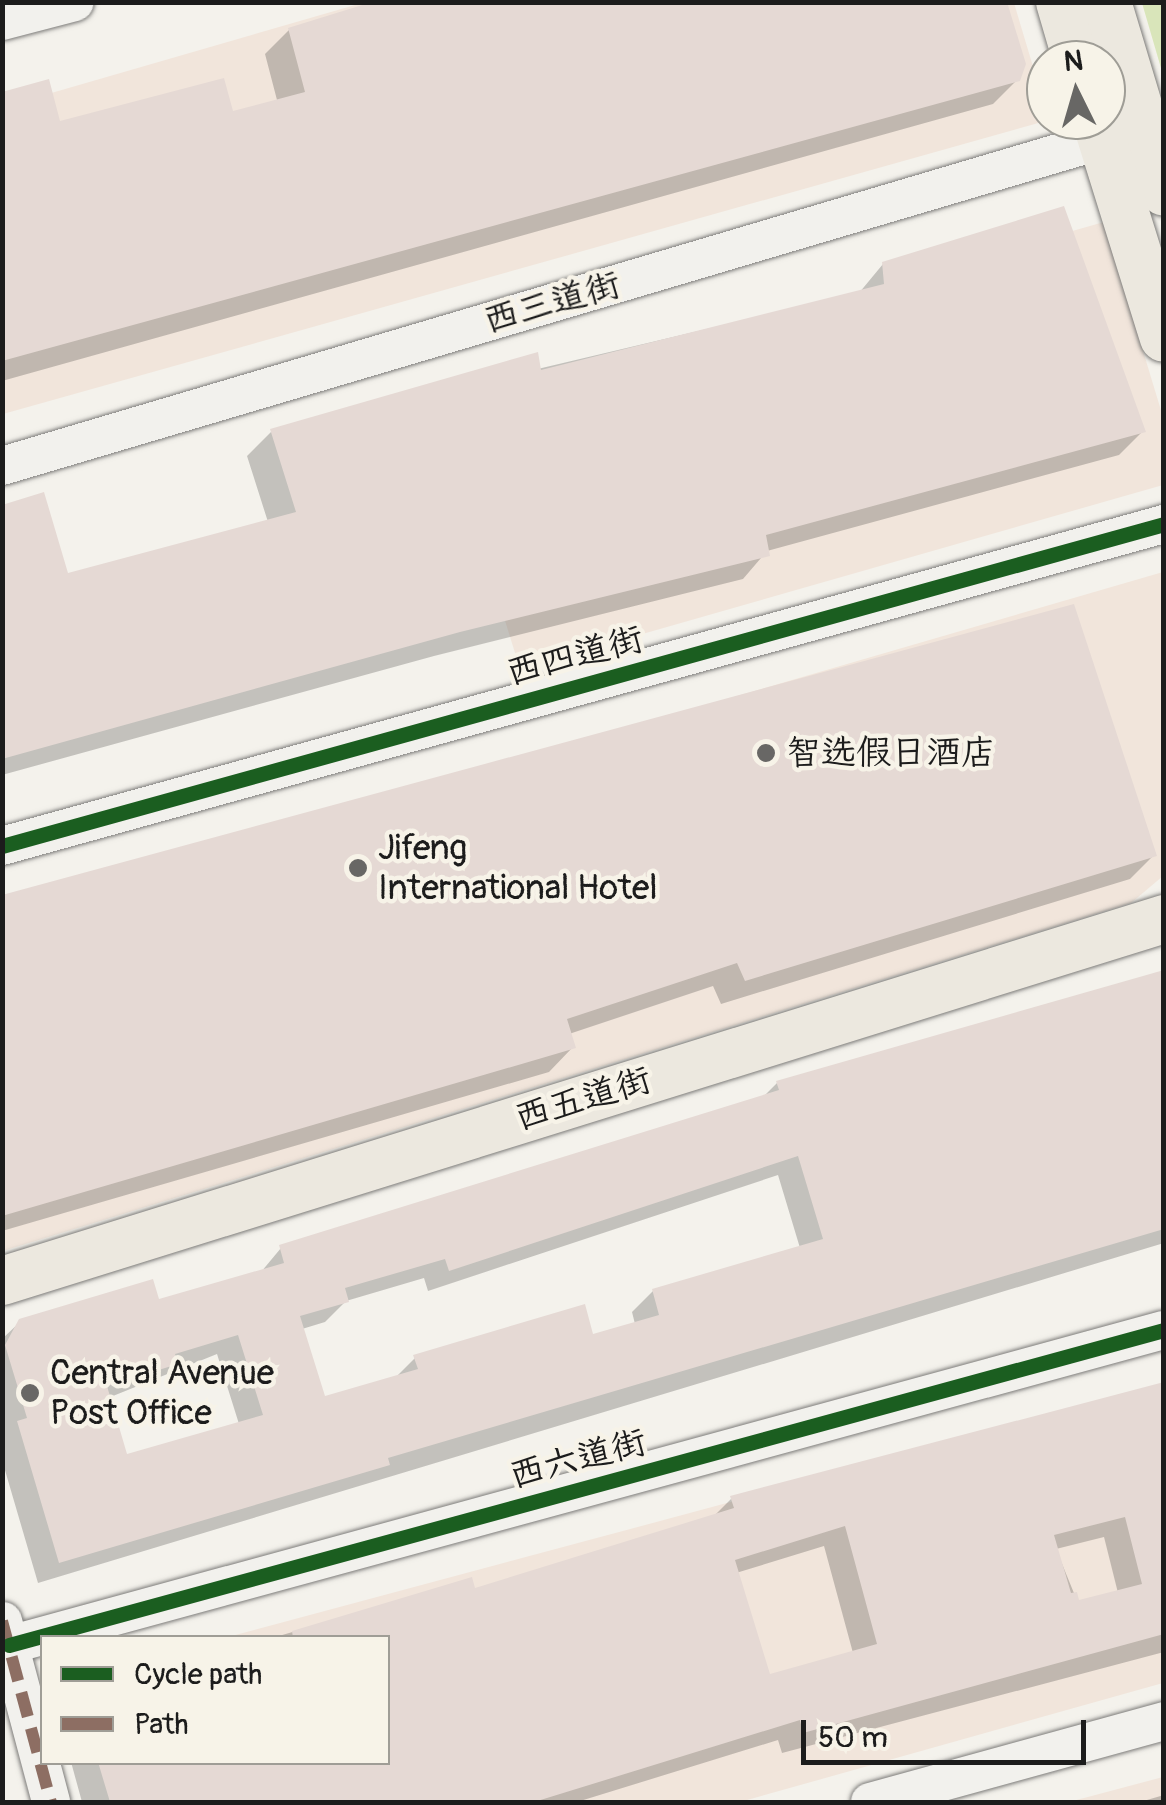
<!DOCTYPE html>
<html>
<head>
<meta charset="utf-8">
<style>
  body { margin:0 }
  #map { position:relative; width:1166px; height:1805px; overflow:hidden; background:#f4f2ec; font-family:Pangolin,"LXGW WenKai TC",sans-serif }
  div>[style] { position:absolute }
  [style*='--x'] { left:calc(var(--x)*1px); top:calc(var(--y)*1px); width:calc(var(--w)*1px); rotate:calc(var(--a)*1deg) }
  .built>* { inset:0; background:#f1e5db }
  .green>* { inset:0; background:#d9e5ba }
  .shadow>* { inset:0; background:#0003 }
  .building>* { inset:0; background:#e5d9d4 }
  .roads { filter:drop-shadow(0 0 2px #7d7c7a) drop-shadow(0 0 2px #7d7c7a) }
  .minor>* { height:38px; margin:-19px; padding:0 19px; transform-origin:19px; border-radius:19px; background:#f2f1ed }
  .major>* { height:48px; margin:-24px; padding:0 24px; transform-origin:24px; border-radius:24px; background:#ece8df }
  .quiet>* { height:12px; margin-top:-6px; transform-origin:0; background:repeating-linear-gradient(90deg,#8d6e63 0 25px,transparent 0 37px) }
  .cycleway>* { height:15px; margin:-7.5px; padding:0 7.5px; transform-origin:7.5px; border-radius:7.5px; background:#1b5e20 }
  .dots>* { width:28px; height:28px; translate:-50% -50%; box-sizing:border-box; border:5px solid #f7f3e8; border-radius:50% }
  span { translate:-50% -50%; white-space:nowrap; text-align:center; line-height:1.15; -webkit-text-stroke:9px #f7f3e8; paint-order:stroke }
  .street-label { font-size:35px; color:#1c1c1c }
  .poi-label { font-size:35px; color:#1c1c1c }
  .left { translate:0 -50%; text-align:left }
  .frame { position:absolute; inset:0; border:5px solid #1c1c1c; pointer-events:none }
  .legend { position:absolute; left:40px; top:1635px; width:350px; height:130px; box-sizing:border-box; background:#f7f3e8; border:2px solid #9f9d96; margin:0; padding:12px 18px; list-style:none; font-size:30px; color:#1c1c1c }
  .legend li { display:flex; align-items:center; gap:20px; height:50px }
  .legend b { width:50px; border:2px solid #9f9d96 }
  .north { position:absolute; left:1026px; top:40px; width:100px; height:100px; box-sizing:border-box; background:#f7f3e8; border:2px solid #9f9d96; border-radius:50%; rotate:355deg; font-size:28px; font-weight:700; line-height:40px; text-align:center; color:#1c1c1c }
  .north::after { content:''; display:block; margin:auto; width:35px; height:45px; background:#686765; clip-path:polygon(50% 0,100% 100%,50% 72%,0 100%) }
  .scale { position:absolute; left:801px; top:1720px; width:285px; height:45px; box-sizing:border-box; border:5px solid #1c1c1c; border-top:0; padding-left:12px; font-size:30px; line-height:35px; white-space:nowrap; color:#1c1c1c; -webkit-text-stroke:8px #f7f3e8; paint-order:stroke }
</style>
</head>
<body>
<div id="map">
  <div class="built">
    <div style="clip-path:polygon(362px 3px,1014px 3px,1049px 120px,3px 414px,3px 107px)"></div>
    <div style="clip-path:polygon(1104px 222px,1163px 417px,1163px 485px,520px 669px,440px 411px)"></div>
    <div style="clip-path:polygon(1163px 572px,1163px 876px,1131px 903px,3px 1251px,3px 910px)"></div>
    <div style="clip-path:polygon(1163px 1386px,1163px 1683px,740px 1802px,119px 1802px,108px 1763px,388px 1762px,388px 1638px,228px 1637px)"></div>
    <div style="clip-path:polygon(1163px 1777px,1163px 1802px,1069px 1802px)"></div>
  </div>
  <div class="green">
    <div style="clip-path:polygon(1142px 3px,1163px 3px,1163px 75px)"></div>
  </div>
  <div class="shadow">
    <div style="clip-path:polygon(289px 30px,1018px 79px,993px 104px,2px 381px,2px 95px,58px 124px,231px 114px,277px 100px,265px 54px)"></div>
    <div style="clip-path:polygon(883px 264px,1143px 431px,1119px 455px,767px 551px,743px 579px,434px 656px,2px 775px,2px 507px,66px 576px,268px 522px,247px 456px,271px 432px,859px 293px)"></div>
    <div style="clip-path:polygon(1154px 855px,1130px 879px,721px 1004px,713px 986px,569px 1034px,573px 1047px,549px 1072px,2px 1231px,2px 896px)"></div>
    <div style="clip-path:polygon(evenodd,1164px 973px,1164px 1243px,38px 1583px,2px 1460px,2px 1339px,21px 1321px,157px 1303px,261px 1272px,281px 1248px,763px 1097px,777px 1083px,1164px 973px,778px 1175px,800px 1248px,653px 1291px,632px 1312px,635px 1324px,592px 1337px,415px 1358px,394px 1379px,323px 1400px,302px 1329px,325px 1322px,346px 1301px,424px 1278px,428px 1291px,778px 1175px,1164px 973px,217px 1354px,239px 1424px,126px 1458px,108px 1398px,217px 1354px)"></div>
    <div style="clip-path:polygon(evenodd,1164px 1389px,1164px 1652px,782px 1753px,778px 1740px,577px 1802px,82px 1802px,71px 1762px,388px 1762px,388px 1638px,272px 1638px,470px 1580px,474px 1591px,712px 1518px,731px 1499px,1164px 1389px,1104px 1537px,1118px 1593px,1078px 1603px,1056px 1549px,1104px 1537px,1164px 1389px,824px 1546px,853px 1653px,769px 1678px,736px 1573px,824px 1546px)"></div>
    <div style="clip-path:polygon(1164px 1795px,1164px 1802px,1140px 1802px)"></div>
  </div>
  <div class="building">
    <div style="clip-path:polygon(372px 2px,1007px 2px,1026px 64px,1020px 81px,2px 361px,2px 92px,49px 79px,60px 121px,224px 78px,233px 111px,305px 92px,288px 28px)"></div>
    <div style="clip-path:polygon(1064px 206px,1146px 432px,766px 535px,770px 556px,460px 632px,2px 759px,2px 505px,44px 492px,68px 573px,296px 512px,270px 429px,538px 352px,541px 370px,884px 284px,882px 262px)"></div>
    <div style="clip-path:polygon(1074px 604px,1157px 856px,745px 981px,737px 963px,567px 1019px,576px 1048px,2px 1216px,2px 895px)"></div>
    <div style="clip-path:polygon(evenodd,1164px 970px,1164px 1229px,388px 1458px,390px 1465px,59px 1563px,17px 1421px,27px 1418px,5px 1345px,19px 1319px,153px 1279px,159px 1299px,284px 1263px,279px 1245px,779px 1090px,776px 1081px,1164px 970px,798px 1156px,823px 1239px,652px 1289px,659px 1315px,593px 1334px,585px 1304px,413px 1355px,418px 1369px,325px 1396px,300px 1316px,349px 1302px,345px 1288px,445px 1259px,449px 1271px,798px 1156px,1164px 970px,238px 1335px,263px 1415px,127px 1454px,107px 1386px,178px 1364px,175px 1354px,238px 1335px)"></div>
    <div style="clip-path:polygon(evenodd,1164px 1382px,1164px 1634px,803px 1733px,800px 1720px,534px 1802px,110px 1802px,98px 1762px,388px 1762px,388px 1638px,293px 1638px,292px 1631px,472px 1577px,475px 1588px,734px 1508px,730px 1496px,1164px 1382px,1125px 1517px,1142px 1584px,1079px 1600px,1077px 1592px,1071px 1593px,1054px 1535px,1125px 1517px,1164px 1382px,845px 1526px,877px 1644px,770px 1674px,735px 1560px,845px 1526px)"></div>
  </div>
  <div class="roads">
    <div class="minor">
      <div style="--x:2;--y:21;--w:75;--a:-14.6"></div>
      <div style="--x:2;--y:466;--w:1147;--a:-16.51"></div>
      <div style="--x:2;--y:846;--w:1206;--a:-15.49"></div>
      <div style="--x:3;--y:1621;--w:187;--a:75.1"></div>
      <div style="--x:9;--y:1645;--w:1197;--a:-15.26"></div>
      <div style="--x:870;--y:1802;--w:305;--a:-15.4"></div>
    </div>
    <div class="major">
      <div style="--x:1060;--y:2;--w:60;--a:73.7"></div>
      <div style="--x:1107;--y:2;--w:198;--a:73.3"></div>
      <div style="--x:1096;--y:120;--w:228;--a:72.7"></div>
      <div style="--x:2;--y:1281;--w:1217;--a:-17.3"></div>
    </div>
  </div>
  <div class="quiet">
    <div style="--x:2;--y:1621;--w:188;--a:74.9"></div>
  </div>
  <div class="cycleway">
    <div style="--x:2;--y:846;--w:1206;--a:-15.49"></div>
    <div style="--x:9;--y:1645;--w:1197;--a:-15.26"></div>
  </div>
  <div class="dots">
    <div style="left:766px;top:753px;background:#686765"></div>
    <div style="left:358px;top:868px;background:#686765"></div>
    <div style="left:30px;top:1393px;background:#686765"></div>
  </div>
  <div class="street-label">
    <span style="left:552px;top:303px;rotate:-16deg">西三道街</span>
    <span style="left:575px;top:656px;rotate:-15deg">西四道街</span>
    <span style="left:583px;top:1099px;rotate:-17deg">西五道街</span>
    <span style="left:578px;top:1459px;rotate:-15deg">西六道街</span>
  </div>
  <div class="poi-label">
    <span class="left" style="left:786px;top:753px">智选假日酒店</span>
    <span class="left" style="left:378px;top:868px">Jifeng<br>International Hotel</span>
    <span class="left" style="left:50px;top:1393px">Central Avenue<br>Post Office</span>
  </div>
  <div class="frame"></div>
  <ul class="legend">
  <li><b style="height:12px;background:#1b5e20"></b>Cycle path</li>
  <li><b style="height:12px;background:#8d6e63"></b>Path</li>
  </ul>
  <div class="north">N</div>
  <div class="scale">50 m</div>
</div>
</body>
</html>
